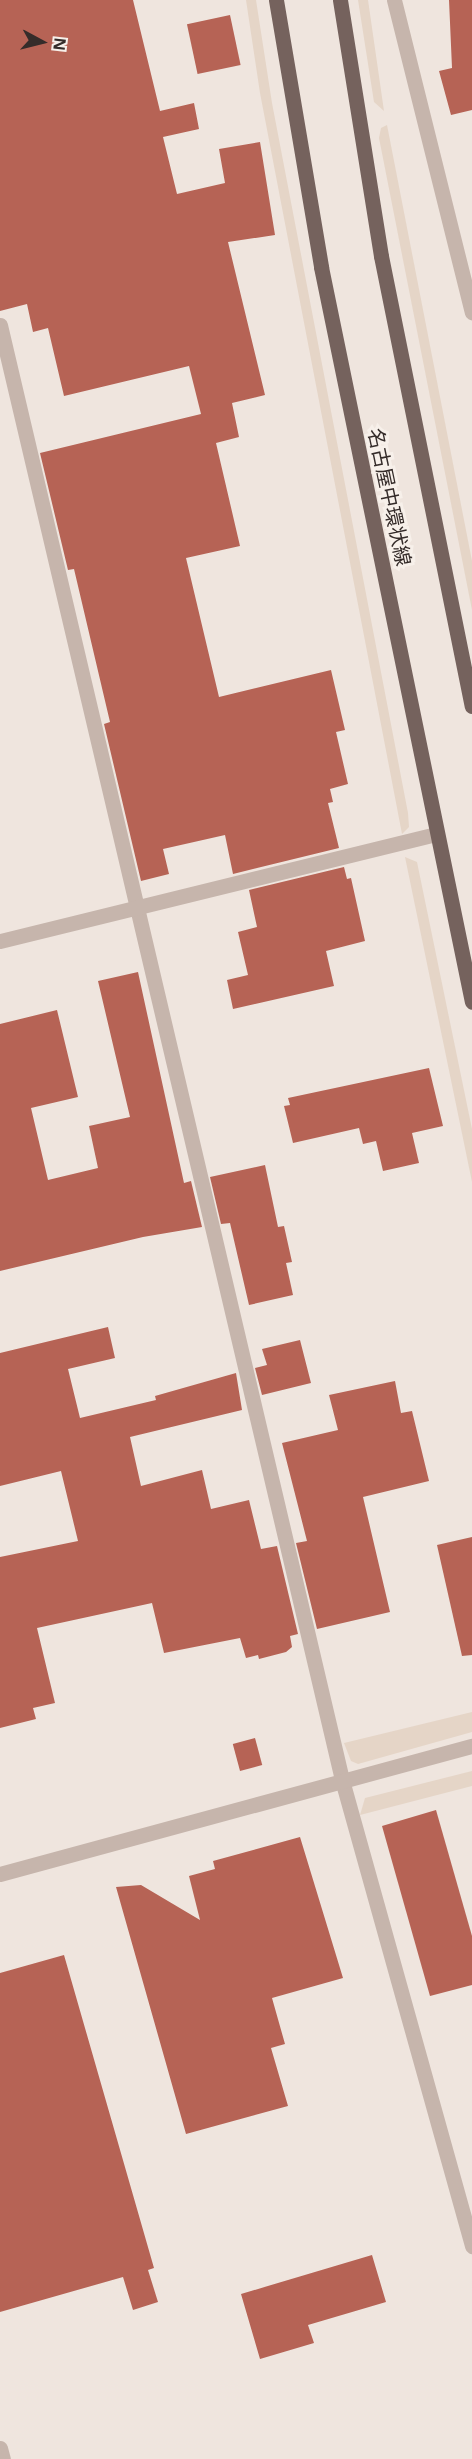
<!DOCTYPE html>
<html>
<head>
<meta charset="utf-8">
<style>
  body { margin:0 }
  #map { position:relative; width:472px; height:2459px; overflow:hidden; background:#efe5de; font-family:"Noto Sans","Noto Sans JP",sans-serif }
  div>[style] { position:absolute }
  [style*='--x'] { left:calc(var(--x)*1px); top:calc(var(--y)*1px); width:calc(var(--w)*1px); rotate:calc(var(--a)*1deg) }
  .plaza>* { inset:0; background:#e5d5c7 }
  .building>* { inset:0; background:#b66355; transform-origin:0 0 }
  .minor>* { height:15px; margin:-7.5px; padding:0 7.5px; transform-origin:7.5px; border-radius:7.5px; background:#c6b5ac }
  .tertiary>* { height:15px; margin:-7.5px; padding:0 7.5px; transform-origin:7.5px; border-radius:7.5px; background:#c6b5ac }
  .primary>* { height:15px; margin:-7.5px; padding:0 7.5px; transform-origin:7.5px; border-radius:7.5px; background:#75625d }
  span { translate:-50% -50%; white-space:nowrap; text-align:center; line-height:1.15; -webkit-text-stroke:6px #f7f0ea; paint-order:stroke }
  .street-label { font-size:20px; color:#352c2a }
  .north { position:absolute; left:12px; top:12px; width:60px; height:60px; -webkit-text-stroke:4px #f7f0ea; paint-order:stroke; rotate:97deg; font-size:16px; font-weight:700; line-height:24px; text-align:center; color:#352c2a }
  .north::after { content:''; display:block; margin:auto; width:21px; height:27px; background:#352c2a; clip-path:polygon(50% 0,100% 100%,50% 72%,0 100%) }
</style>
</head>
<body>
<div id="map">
  <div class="plaza">
    <div style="clip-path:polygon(246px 0,256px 0,272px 103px,408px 813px,409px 827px,402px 834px,260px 93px)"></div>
    <div style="clip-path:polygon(358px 0,368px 0,384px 111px,374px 102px)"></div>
    <div style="clip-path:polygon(387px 125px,472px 561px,472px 610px,379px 138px,381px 128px)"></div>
    <div style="clip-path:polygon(405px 857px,417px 862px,472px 1129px,472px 1182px)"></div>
    <div style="clip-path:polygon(472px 1712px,472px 1732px,358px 1764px,351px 1761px,344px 1743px)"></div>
    <div style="clip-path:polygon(472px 1771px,472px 1786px,360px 1815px,365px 1798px)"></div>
  </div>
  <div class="building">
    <div style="clip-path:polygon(0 0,133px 0,160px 111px,194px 103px,199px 129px,163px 137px,177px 194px,225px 183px,219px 149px,260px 142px,275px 235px,228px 242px,265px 395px,232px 403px,239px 437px,216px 443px,240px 546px,186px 558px,219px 697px,331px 670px,345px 730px,336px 732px,348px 784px,330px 789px,333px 802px,328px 803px,339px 848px,233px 874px,225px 835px,163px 849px,169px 874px,141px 881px,104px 724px,110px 722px,74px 569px,68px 570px,40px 453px,201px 414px,189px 366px,64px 396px,48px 328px,33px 332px,27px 304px,0 311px)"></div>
    <div style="clip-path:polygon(449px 0,472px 0,472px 110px,451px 115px,439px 71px,452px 68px)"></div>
    <div style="left:230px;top:15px;width:51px;height:44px;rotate:78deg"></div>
    <div style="clip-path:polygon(344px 867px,347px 879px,351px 878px,365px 941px,326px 951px,334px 986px,233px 1009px,227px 980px,248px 975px,238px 932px,257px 927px,249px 890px)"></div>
    <div style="clip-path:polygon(138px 972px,184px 1183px,191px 1181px,202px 1227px,143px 1237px,0 1271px,0 1024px,57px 1010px,78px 1097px,31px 1108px,48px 1180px,98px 1168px,89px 1126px,130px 1117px,98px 981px)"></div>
    <div style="clip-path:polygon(429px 1068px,443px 1126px,412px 1133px,419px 1163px,383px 1171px,376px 1141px,363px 1144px,359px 1128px,293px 1143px,284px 1106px,290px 1105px,288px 1098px)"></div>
    <div style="clip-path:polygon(265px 1165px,278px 1227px,284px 1226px,292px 1262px,286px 1263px,293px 1295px,249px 1305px,230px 1223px,221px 1224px,210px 1177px)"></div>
    <div style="clip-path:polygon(108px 1327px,115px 1358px,68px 1369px,80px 1418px,156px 1400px,155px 1396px,236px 1373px,242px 1410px,130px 1437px,141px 1486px,202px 1470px,211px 1509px,249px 1500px,261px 1549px,277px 1546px,298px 1634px,290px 1636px,292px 1647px,286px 1652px,259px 1659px,258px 1655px,246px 1658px,240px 1638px,164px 1653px,152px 1603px,37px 1628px,55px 1703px,33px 1708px,36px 1719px,0 1728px,0 1557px,78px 1541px,61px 1471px,0 1486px,0 1353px)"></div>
    <div style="clip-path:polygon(300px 1340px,311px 1383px,262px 1395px,255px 1368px,267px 1365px,262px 1349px)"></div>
    <div style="clip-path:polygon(395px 1381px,401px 1413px,412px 1411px,429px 1481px,363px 1497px,390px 1612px,317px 1629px,296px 1543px,307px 1541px,282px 1443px,338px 1430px,329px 1395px)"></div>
    <div style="clip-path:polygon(472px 1537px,472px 1655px,462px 1656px,437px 1545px)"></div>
    <div style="left:255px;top:1738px;width:28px;height:23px;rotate:75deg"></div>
    <div style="clip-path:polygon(436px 1810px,472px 1936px,472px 1985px,430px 1996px,382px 1826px)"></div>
    <div style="clip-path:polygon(300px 1837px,343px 1978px,272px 1998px,285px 2044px,271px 2048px,288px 2106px,186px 2134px,116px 1887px,141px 1885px,200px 1920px,189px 1876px,215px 1869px,213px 1861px)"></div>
    <div style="clip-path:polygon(64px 1955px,154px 2268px,148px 2270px,158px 2302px,133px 2310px,123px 2277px,0 2312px,0 1973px)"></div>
    <div style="clip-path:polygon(372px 2255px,386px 2302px,308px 2325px,314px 2343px,260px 2359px,241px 2294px)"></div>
  </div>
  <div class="minor">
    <div style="--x:394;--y:0;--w:322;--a:76"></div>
    <div style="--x:0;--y:325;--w:1495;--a:76.77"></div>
    <div style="--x:342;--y:1780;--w:484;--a:74.4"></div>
    <div style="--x:0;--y:941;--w:450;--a:-13.8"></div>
    <div style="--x:0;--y:2448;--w:11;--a:75"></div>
  </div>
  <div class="tertiary">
    <div style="--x:0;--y:1874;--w:489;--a:-15.2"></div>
  </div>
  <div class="primary">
    <div style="--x:276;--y:0;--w:271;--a:80.4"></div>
    <div style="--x:321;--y:267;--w:750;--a:78.39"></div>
    <div style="--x:340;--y:0;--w:259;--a:80.9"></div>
    <div style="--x:381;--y:256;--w:459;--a:78.6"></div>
  </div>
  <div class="street-label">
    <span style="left:390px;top:497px;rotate:78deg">名古屋中環状線</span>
  </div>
  <div class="north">N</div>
</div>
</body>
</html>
